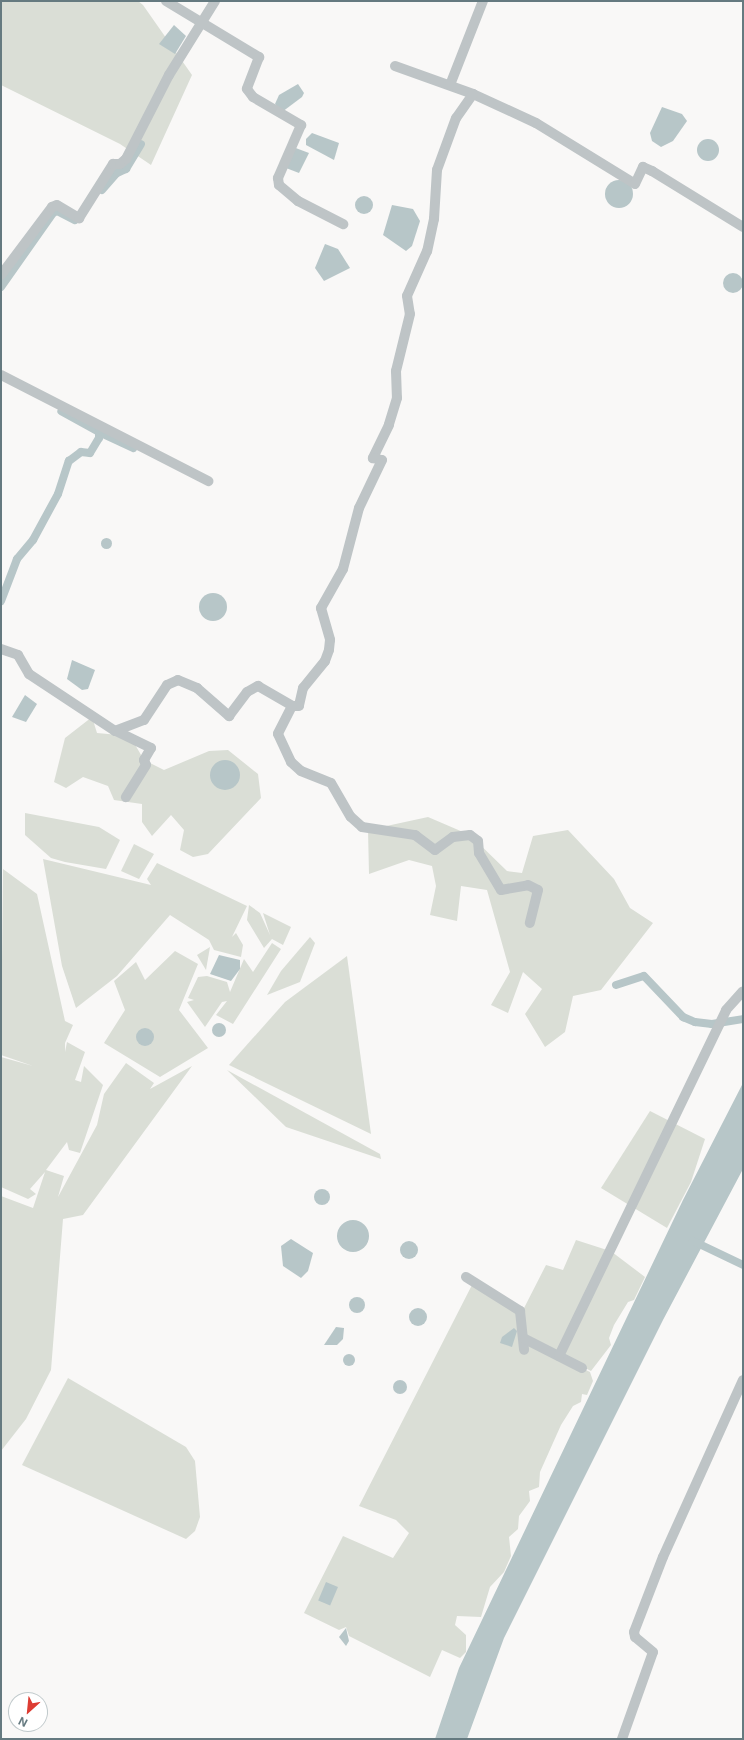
<!DOCTYPE html>
<html>
<head>
<meta charset="utf-8">
<style>
  body { margin:0 }
  #map { position:relative; width:744px; height:1740px; overflow:hidden; background:#f9f8f7; font-family:Inter,sans-serif }
  div>[style] { position:absolute }
  [style*='--x'] { left:calc(var(--x)*1px); top:calc(var(--y)*1px); width:calc(var(--w)*1px); rotate:calc(var(--a)*1deg) }
  .green>* { inset:0; background:#daded6 }
  .water>* { inset:0; background:#b7c6c8; transform-origin:0 0 }
  .round { border-radius:50% }
  .canal>* { height:8px; margin:-4px; padding:0 4px; transform-origin:4px; border-radius:4px; background:#b7c6c8 }
  .minor>* { height:10px; margin:-5px; padding:0 5px; transform-origin:5px; border-radius:5px; background:#bec4c6 }
  span { translate:-50% -50%; white-space:nowrap; text-align:center; line-height:1.15; -webkit-text-stroke:4px #fff; paint-order:stroke }
  .frame { position:absolute; inset:0; border:2px solid #657a80; pointer-events:none }
  .north { position:absolute; left:8px; top:1692px; width:40px; height:40px; box-sizing:border-box; background:#fff; border:1px solid #c1cacc; border-radius:50%; rotate:207deg; font-size:11px; font-weight:700; line-height:16px; text-align:center; color:#657a80 }
  .north::after { content:''; display:block; margin:auto; width:14px; height:18px; background:#dd3c33; clip-path:polygon(50% 0,100% 100%,50% 72%,0 100%) }
</style>
</head>
<body>
<div id="map">
  <div class="green">
    <div style="clip-path:polygon(1px 1px,138px 1px,143px 5px,192px 75px,151px 165px,120px 144px,1px 85px)"></div>
    <div style="clip-path:polygon(92px 717px,97px 733px,130px 736px,144px 760px,164px 770px,209px 751px,228px 750px,258px 774px,261px 798px,208px 854px,193px 857px,180px 850px,184px 830px,171px 815px,152px 836px,142px 822px,142px 804px,114px 800px,108px 786px,83px 777px,66px 788px,54px 782px,65px 738px)"></div>
    <div style="clip-path:polygon(25px 813px,99px 827px,120px 840px,106px 869px,65px 862px,51px 858px,25px 835px)"></div>
    <div style="clip-path:polygon(428px 817px,470px 835px,507px 871px,522px 873px,533px 836px,568px 830px,614px 879px,630px 908px,653px 923px,601px 990px,573px 996px,565px 1032px,545px 1047px,525px 1014px,542px 989px,523px 972px,508px 1013px,491px 1005px,510px 972px,487px 890px,461px 886px,457px 921px,430px 915px,436px 886px,432px 866px,409px 860px,369px 874px,368px 830px)"></div>
    <div style="clip-path:polygon(134px 844px,154px 854px,139px 879px,121px 871px)"></div>
    <div style="clip-path:polygon(43px 859px,151px 885px,147px 879px,157px 863px,247px 906px,232px 937px,236px 933px,243px 945px,241px 957px,214px 950px,209px 940px,170px 915px,117px 976px,76px 1008px,62px 966px)"></div>
    <div style="clip-path:polygon(3px 869px,37px 894px,65px 1021px,73px 1025px,65px 1043px,65px 1052px,67px 1042px,85px 1052px,75px 1080px,81px 1082px,84px 1066px,103px 1085px,80px 1153px,69px 1150px,67px 1142px,46px 1170px,64px 1176px,58px 1197px,97px 1125px,104px 1094px,126px 1063px,154px 1083px,150px 1089px,192px 1066px,83px 1215px,63px 1219px,51px 1370px,26px 1419px,1px 1451px,1px 1196px,33px 1208px,45px 1172px,30px 1189px,36px 1194px,28px 1199px,1px 1187px,1px 1057px,33px 1066px,1px 1055px)"></div>
    <div style="clip-path:polygon(249px 905px,260px 913px,270px 935px,263px 913px,291px 927px,283px 945px,272px 939px,264px 948px,247px 920px)"></div>
    <div style="clip-path:polygon(310px 937px,315px 943px,300px 982px,267px 995px,281px 971px)"></div>
    <div style="clip-path:polygon(272px 943px,281px 949px,233px 1024px,216px 1015px,227px 1001px,222px 1002px,205px 1027px,187px 1002px,194px 1000px,188px 998px,198px 977px,207px 976px,227px 982px,230px 992px,244px 959px,253px 972px)"></div>
    <div style="clip-path:polygon(210px 947px,206px 970px,197px 955px)"></div>
    <div style="clip-path:polygon(175px 951px,198px 964px,179px 1010px,208px 1048px,160px 1077px,104px 1043px,125px 1010px,114px 981px,136px 962px,145px 980px)"></div>
    <div style="clip-path:polygon(347px 956px,371px 1134px,229px 1065px,285px 1002px)"></div>
    <div style="clip-path:polygon(227px 1070px,380px 1154px,381px 1159px,286px 1127px)"></div>
    <div style="clip-path:polygon(650px 1111px,705px 1139px,691px 1182px,667px 1228px,601px 1188px)"></div>
    <div style="clip-path:polygon(576px 1240px,607px 1250px,559px 1355px,526px 1338px,522px 1312px,546px 1265px,563px 1270px)"></div>
    <div style="clip-path:polygon(612px 1252px,645px 1277px,634px 1300px,628px 1302px,614px 1325px,609px 1338px,611px 1345px,591px 1371px,562px 1356px)"></div>
    <div style="clip-path:polygon(473px 1283px,519px 1311px,526px 1341px,590px 1372px,593px 1381px,587px 1395px,582px 1394px,581px 1402px,573px 1406px,561px 1425px,540px 1472px,539px 1487px,529px 1491px,530px 1501px,519px 1516px,518px 1529px,509px 1537px,511px 1556px,504px 1572px,490px 1587px,481px 1617px,457px 1616px,455px 1625px,466px 1635px,466px 1652px,460px 1658px,442px 1650px,430px 1677px,349px 1636px,346px 1627px,339px 1630px,304px 1613px,343px 1536px,393px 1558px,409px 1533px,396px 1520px,359px 1506px)"></div>
    <div style="clip-path:polygon(68px 1378px,186px 1447px,195px 1461px,200px 1517px,195px 1531px,186px 1539px,22px 1465px)"></div>
  </div>
  <div class="water">
    <div style="clip-path:polygon(174px 25px,186px 36px,175px 54px,159px 44px)"></div>
    <div style="clip-path:polygon(298px 84px,304px 93px,302px 97px,282px 112px,275px 104px,279px 95px)"></div>
    <div style="clip-path:polygon(662px 107px,682px 114px,687px 121px,673px 141px,661px 147px,652px 141px,650px 133px)"></div>
    <div style="clip-path:polygon(312px 133px,339px 143px,334px 160px,306px 145px,306px 139px)"></div>
    <div class="round" style="left:697px;top:139px;width:22px;height:22px"></div>
    <div style="clip-path:polygon(293px 147px,309px 153px,299px 173px,286px 168px)"></div>
    <div class="round" style="left:605px;top:180px;width:28px;height:28px"></div>
    <div class="round" style="left:355px;top:196px;width:18px;height:18px"></div>
    <div style="clip-path:polygon(392px 205px,413px 209px,420px 221px,412px 246px,406px 251px,383px 235px)"></div>
    <div style="clip-path:polygon(325px 244px,338px 249px,350px 268px,324px 281px,315px 268px)"></div>
    <div class="round" style="left:723px;top:273px;width:20px;height:20px"></div>
    <div class="round" style="left:100.5px;top:537.5px;width:11px;height:11px"></div>
    <div class="round" style="left:199px;top:593px;width:28px;height:28px"></div>
    <div style="clip-path:polygon(72px 660px,95px 670px,88px 689px,82px 690px,67px 679px)"></div>
    <div style="clip-path:polygon(25px 695px,37px 704px,26px 722px,12px 717px)"></div>
    <div class="round" style="left:210px;top:760px;width:30px;height:30px"></div>
    <div style="clip-path:polygon(219px 955px,240px 960px,240px 969px,231px 981px,210px 974px)"></div>
    <div class="round" style="left:212px;top:1023px;width:14px;height:14px"></div>
    <div class="round" style="left:136px;top:1028px;width:18px;height:18px"></div>
    <div style="clip-path:polygon(743px 1083px,743px 1169px,663px 1320px,504px 1638px,467px 1739px,435px 1739px,459px 1668px,683px 1200px)"></div>
    <div class="round" style="left:314px;top:1189px;width:16px;height:16px"></div>
    <div class="round" style="left:337px;top:1220px;width:32px;height:32px"></div>
    <div style="clip-path:polygon(291px 1239px,313px 1253px,308px 1271px,301px 1278px,283px 1266px,281px 1246px)"></div>
    <div class="round" style="left:400px;top:1241px;width:18px;height:18px"></div>
    <div class="round" style="left:349px;top:1297px;width:16px;height:16px"></div>
    <div class="round" style="left:409px;top:1308px;width:18px;height:18px"></div>
    <div style="clip-path:polygon(336px 1327px,344px 1328px,343px 1339px,337px 1345px,324px 1345px)"></div>
    <div style="clip-path:polygon(514px 1328px,517px 1331px,512px 1347px,500px 1343px,502px 1337px)"></div>
    <div class="round" style="left:343px;top:1354px;width:12px;height:12px"></div>
    <div class="round" style="left:393px;top:1380px;width:14px;height:14px"></div>
    <div style="left:326px;top:1582px;width:13px;height:20px;rotate:23deg"></div>
    <div style="clip-path:polygon(346px 1628px,349px 1641px,346px 1646px,339px 1637px)"></div>
  </div>
  <div class="canal">
    <div style="--x:102;--y:190;--w:23;--a:-49"></div>
    <div style="--x:117;--y:173;--w:10;--a:-24"></div>
    <div style="--x:126;--y:169;--w:29;--a:-59"></div>
    <div style="--x:1;--y:287;--w:90;--a:-54.9"></div>
    <div style="--x:53;--y:213;--w:4;--a:-27"></div>
    <div style="--x:57;--y:211;--w:20;--a:27"></div>
    <div style="--x:99;--y:432;--w:38;--a:25"></div>
    <div style="--x:1;--y:601;--w:45;--a:-69.1"></div>
    <div style="--x:17;--y:559;--w:25;--a:-50"></div>
    <div style="--x:33;--y:540;--w:52;--a:-61.5"></div>
    <div style="--x:58;--y:494;--w:35;--a:-72"></div>
    <div style="--x:69;--y:461;--w:15;--a:-37"></div>
    <div style="--x:81;--y:452;--w:9;--a:6"></div>
    <div style="--x:90;--y:453;--w:17;--a:-59"></div>
    <div style="--x:99;--y:438;--w:6;--a:-90"></div>
    <div style="--x:99;--y:432;--w:43;--a:-151.1"></div>
    <div style="--x:616;--y:985;--w:29;--a:-18"></div>
    <div style="--x:644;--y:976;--w:57;--a:46.4"></div>
    <div style="--x:683;--y:1017;--w:13;--a:23"></div>
    <div style="--x:695;--y:1022;--w:17;--a:7"></div>
    <div style="--x:712;--y:1024;--w:31;--a:-9"></div>
    <div style="--x:693;--y:1241;--w:55;--a:25.6"></div>
  </div>
  <div class="minor">
    <div style="--x:166;--y:1;--w:109;--a:31.1"></div>
    <div style="--x:259;--y:57;--w:34;--a:111"></div>
    <div style="--x:247;--y:89;--w:10;--a:53"></div>
    <div style="--x:253;--y:97;--w:56;--a:30.3"></div>
    <div style="--x:301;--y:125;--w:58;--a:113.5"></div>
    <div style="--x:278;--y:178;--w:7;--a:82"></div>
    <div style="--x:279;--y:185;--w:25;--a:40"></div>
    <div style="--x:298;--y:201;--w:51;--a:27.1"></div>
    <div style="--x:395;--y:66;--w:83;--a:19.7"></div>
    <div style="--x:473;--y:94;--w:69;--a:24.7"></div>
    <div style="--x:536;--y:123;--w:116;--a:31.6"></div>
    <div style="--x:635;--y:184;--w:19;--a:-65"></div>
    <div style="--x:643;--y:167;--w:10;--a:24"></div>
    <div style="--x:652;--y:171;--w:107;--a:31.6"></div>
    <div style="--x:450;--y:85;--w:90;--a:-68.6"></div>
    <div style="--x:473;--y:94;--w:29;--a:125"></div>
    <div style="--x:456;--y:118;--w:55;--a:110.1"></div>
    <div style="--x:437;--y:170;--w:49;--a:93.5"></div>
    <div style="--x:434;--y:219;--w:33;--a:102"></div>
    <div style="--x:427;--y:251;--w:49;--a:114"></div>
    <div style="--x:407;--y:296;--w:18;--a:81"></div>
    <div style="--x:410;--y:314;--w:59;--a:103.8"></div>
    <div style="--x:396;--y:371;--w:27;--a:88"></div>
    <div style="--x:397;--y:398;--w:28;--a:107"></div>
    <div style="--x:389;--y:425;--w:37;--a:116"></div>
    <div style="--x:373;--y:458;--w:9;--a:13"></div>
    <div style="--x:382;--y:460;--w:53;--a:115.6"></div>
    <div style="--x:359;--y:508;--w:63;--a:104.7"></div>
    <div style="--x:343;--y:569;--w:45;--a:119.4"></div>
    <div style="--x:321;--y:608;--w:33;--a:74"></div>
    <div style="--x:330;--y:640;--w:10;--a:96"></div>
    <div style="--x:329;--y:650;--w:12;--a:110"></div>
    <div style="--x:325;--y:661;--w:35;--a:129"></div>
    <div style="--x:303;--y:688;--w:18;--a:103"></div>
    <div style="--x:299;--y:706;--w:7;--a:180"></div>
    <div style="--x:292;--y:706;--w:31;--a:117"></div>
    <div style="--x:278;--y:734;--w:31;--a:65"></div>
    <div style="--x:291;--y:762;--w:13;--a:42"></div>
    <div style="--x:301;--y:771;--w:32;--a:22"></div>
    <div style="--x:331;--y:783;--w:39;--a:60"></div>
    <div style="--x:351;--y:817;--w:15;--a:42"></div>
    <div style="--x:362;--y:827;--w:54;--a:8.6"></div>
    <div style="--x:415;--y:835;--w:25;--a:37"></div>
    <div style="--x:435;--y:850;--w:22;--a:-36"></div>
    <div style="--x:453;--y:837;--w:17;--a:-7"></div>
    <div style="--x:470;--y:835;--w:10;--a:37"></div>
    <div style="--x:478;--y:841;--w:12;--a:85"></div>
    <div style="--x:479;--y:853;--w:43;--a:59.3"></div>
    <div style="--x:501;--y:890;--w:27;--a:-10"></div>
    <div style="--x:528;--y:885;--w:11;--a:27"></div>
    <div style="--x:538;--y:890;--w:34;--a:104"></div>
    <div style="--x:1;--y:275;--w:85;--a:-53.1"></div>
    <div style="--x:52;--y:207;--w:5;--a:-22"></div>
    <div style="--x:57;--y:205;--w:26;--a:31"></div>
    <div style="--x:79;--y:218;--w:64;--a:-57.8"></div>
    <div style="--x:113;--y:164;--w:7;--a:0"></div>
    <div style="--x:120;--y:164;--w:8;--a:-40"></div>
    <div style="--x:126;--y:159;--w:94;--a:-62.9"></div>
    <div style="--x:169;--y:75;--w:87;--a:-58.1"></div>
    <div style="--x:1;--y:375;--w:233;--a:27.1"></div>
    <div style="--x:1;--y:649;--w:18;--a:19"></div>
    <div style="--x:18;--y:655;--w:22;--a:60"></div>
    <div style="--x:29;--y:674;--w:103;--a:33.5"></div>
    <div style="--x:115;--y:731;--w:31;--a:-21"></div>
    <div style="--x:144;--y:720;--w:42;--a:-56.7"></div>
    <div style="--x:167;--y:685;--w:12;--a:-24"></div>
    <div style="--x:178;--y:680;--w:21;--a:23"></div>
    <div style="--x:197;--y:688;--w:43;--a:41.2"></div>
    <div style="--x:229;--y:716;--w:30;--a:-53"></div>
    <div style="--x:247;--y:692;--w:13;--a:-29"></div>
    <div style="--x:258;--y:686;--w:39;--a:30"></div>
    <div style="--x:116;--y:731;--w:39;--a:26"></div>
    <div style="--x:151;--y:748;--w:14;--a:120"></div>
    <div style="--x:144;--y:760;--w:5;--a:68"></div>
    <div style="--x:146;--y:765;--w:38;--a:122"></div>
    <div style="--x:466;--y:1277;--w:64;--a:32.2"></div>
    <div style="--x:520;--y:1311;--w:39;--a:84"></div>
    <div style="--x:525;--y:1339;--w:64;--a:27"></div>
    <div style="--x:559;--y:1356;--w:384;--a:-64.2"></div>
    <div style="--x:726;--y:1010;--w:25;--a:-48"></div>
    <div style="--x:622;--y:1739;--w:92;--a:-70.4"></div>
    <div style="--x:653;--y:1652;--w:23;--a:-140"></div>
    <div style="--x:635;--y:1637;--w:5;--a:-101"></div>
    <div style="--x:634;--y:1632;--w:80;--a:-68.9"></div>
    <div style="--x:663;--y:1557;--w:194;--a:-65.7"></div>
  </div>
  <div class="frame"></div>
  <div class="north">N</div>
</div>
</body>
</html>
